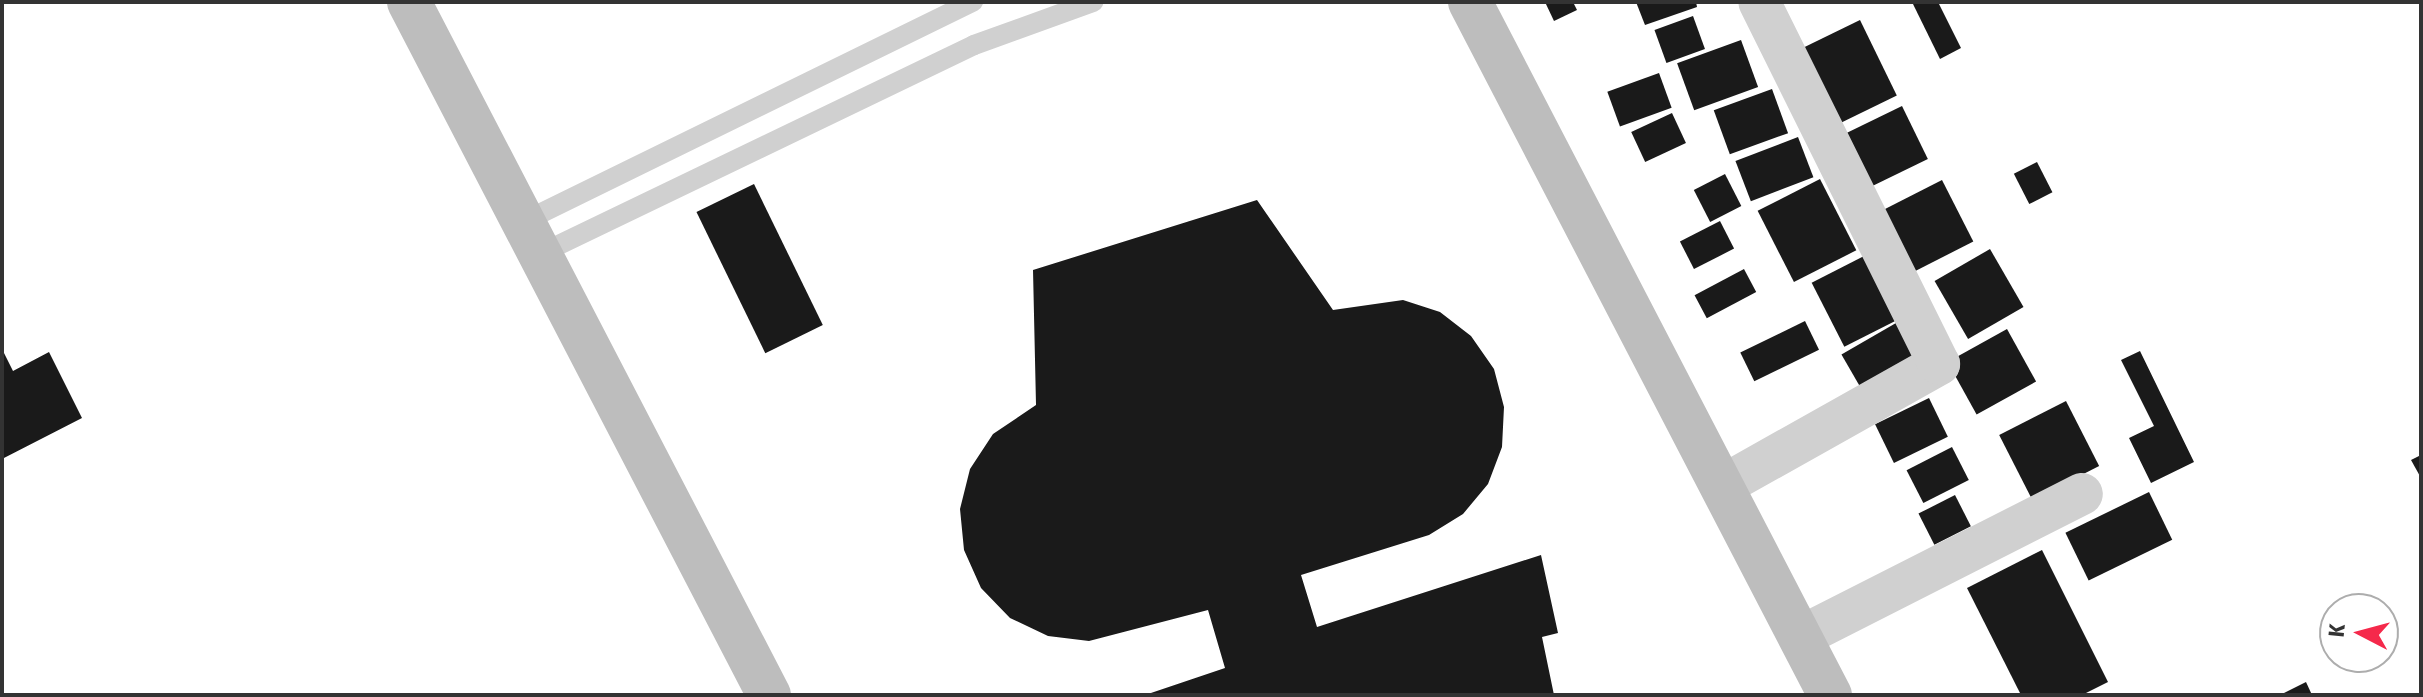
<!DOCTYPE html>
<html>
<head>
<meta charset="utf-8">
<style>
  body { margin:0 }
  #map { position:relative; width:2423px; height:697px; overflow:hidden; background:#fff; font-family:"Fira Sans Condensed",sans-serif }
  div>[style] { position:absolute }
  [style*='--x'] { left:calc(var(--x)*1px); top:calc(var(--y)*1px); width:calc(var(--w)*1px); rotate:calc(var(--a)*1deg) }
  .building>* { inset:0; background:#1a1a1a; transform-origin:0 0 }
  .lane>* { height:20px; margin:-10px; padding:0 10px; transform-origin:10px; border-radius:10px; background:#d0d0d0 }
  .street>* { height:42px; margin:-21px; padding:0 21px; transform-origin:21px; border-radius:21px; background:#d0d0d0 }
  .secondary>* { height:44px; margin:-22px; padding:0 22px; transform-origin:22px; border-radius:22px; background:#bdbdbd }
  span { translate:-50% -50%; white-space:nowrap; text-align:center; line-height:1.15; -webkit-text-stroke:8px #fff; paint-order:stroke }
  .frame { position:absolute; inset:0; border:4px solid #333; pointer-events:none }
  .north { position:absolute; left:2319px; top:593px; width:80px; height:80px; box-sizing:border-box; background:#fff; border:2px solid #adadad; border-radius:50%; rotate:276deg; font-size:22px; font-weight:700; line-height:32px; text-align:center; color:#333 }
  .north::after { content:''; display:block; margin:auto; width:28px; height:36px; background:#f5294b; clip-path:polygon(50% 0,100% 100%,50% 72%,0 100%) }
</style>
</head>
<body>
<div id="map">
  <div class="building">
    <div style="clip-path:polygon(1545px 2px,1573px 2px,1577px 10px,1554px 21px)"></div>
    <div style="clip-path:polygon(1636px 2px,1696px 2px,1697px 7px,1645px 25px)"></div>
    <div style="clip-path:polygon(1912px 2px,1938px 2px,1961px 48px,1940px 59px)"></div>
    <div style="left:1693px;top:16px;width:35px;height:41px;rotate:70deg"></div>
    <div style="left:1860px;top:20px;width:84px;height:69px;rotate:64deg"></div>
    <div style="left:1741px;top:40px;width:50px;height:68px;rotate:70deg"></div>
    <div style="left:1659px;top:73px;width:37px;height:55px;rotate:70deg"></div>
    <div style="left:1772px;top:89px;width:47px;height:62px;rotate:70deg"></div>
    <div style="left:1902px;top:106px;width:59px;height:68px;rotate:64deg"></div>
    <div style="left:1672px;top:113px;width:33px;height:45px;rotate:65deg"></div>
    <div style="left:1798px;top:137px;width:43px;height:67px;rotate:69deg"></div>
    <div style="left:2037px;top:162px;width:34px;height:26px;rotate:63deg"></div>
    <div style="left:1725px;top:174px;width:36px;height:35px;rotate:63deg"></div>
    <div style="left:1820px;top:179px;width:80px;height:70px;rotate:63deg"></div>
    <div style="left:1942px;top:180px;width:69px;height:70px;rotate:63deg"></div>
    <div style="left:754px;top:184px;width:157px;height:64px;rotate:64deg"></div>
    <div style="clip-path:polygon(1257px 200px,1333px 310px,1403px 300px,1440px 312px,1471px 336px,1494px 369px,1504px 407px,1502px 447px,1488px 484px,1463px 514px,1429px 535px,1301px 575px,1317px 627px,1541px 555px,1558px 633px,1542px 637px,1554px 695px,1145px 695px,1225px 668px,1208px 610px,1089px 641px,1048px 636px,1010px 618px,981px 588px,964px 550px,960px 509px,970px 469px,993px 434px,1036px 405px,1033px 270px)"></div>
    <div style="left:1720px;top:221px;width:31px;height:45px;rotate:63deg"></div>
    <div style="left:1990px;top:249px;width:67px;height:64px;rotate:60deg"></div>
    <div style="left:1866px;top:255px;width:72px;height:61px;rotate:63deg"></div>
    <div style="left:1744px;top:269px;width:26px;height:56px;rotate:62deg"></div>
    <div style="left:1805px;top:321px;width:32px;height:72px;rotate:64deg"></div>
    <div style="left:1896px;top:323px;width:39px;height:63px;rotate:60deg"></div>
    <div style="left:2007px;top:329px;width:60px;height:68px;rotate:61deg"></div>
    <div style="clip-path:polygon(2px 349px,13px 371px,49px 352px,82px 418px,2px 459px)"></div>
    <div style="clip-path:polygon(2140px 351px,2194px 462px,2151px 483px,2129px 438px,2154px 426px,2121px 360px)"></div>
    <div style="left:1929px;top:398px;width:43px;height:60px;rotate:64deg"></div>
    <div style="left:2066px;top:401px;width:73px;height:75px;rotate:63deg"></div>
    <div style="left:1952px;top:447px;width:37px;height:51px;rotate:63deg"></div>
    <div style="clip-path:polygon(2421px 455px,2421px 478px,2411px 460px)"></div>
    <div style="left:2149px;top:492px;width:53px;height:93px;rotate:64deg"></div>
    <div style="left:1955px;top:495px;width:35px;height:41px;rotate:63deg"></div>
    <div style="clip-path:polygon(2042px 550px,2108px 682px,2082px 695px,2021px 695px,1967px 588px)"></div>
    <div style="clip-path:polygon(2306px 682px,2312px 695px,2280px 695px)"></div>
  </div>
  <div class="lane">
    <div style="--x:525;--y:221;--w:499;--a:-26.1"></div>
    <div style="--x:542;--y:253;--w:479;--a:-25.7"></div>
    <div style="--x:974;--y:45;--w:127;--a:-19.9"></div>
  </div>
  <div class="street">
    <div style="--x:1722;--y:486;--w:249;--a:-29.3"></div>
    <div style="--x:1939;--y:364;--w:404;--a:-116.4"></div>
    <div style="--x:1800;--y:637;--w:316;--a:-26.9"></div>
  </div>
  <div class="secondary">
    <div style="--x:409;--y:2;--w:781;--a:62.55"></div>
    <div style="--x:1470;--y:2;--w:781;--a:62.55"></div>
  </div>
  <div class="frame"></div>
  <div class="north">K</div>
</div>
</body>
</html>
